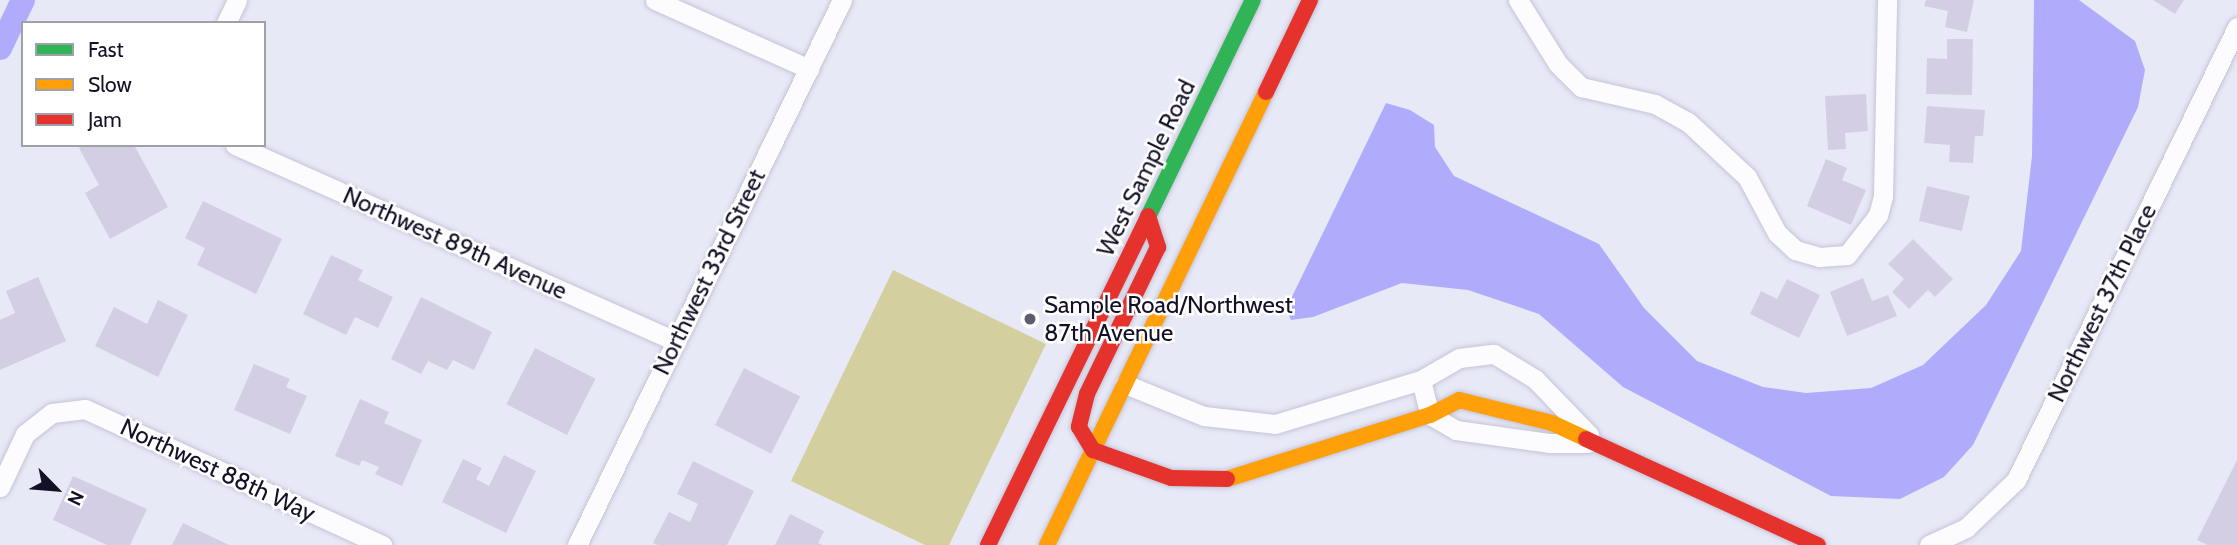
<!DOCTYPE html>
<html>
<head>
<meta charset="utf-8">
<style>
  body { margin:0 }
  #map { position:relative; width:2237px; height:545px; overflow:hidden; background:#e8e9f7; font-family:Cabin,sans-serif }
  div>[style] { position:absolute }
  [style*='--x'] { left:calc(var(--x)*1px); top:calc(var(--y)*1px); width:calc(var(--w)*1px); rotate:calc(var(--a)*1deg) }
  .green>* { inset:0; background:#d4cf9f }
  .water>* { inset:0; background:#afacfc }
  .canal>* { height:24px; margin:-12px; padding:0 12px; transform-origin:12px; border-radius:12px; background:#afacfc }
  .building>* { inset:0; background:#d4cee4; transform-origin:0 0 }
  .roads { filter:drop-shadow(0 0 2px #c4c4d7) drop-shadow(0 0 2px #c4c4d7) }
  .street>* { height:19px; margin:-9.5px; padding:0 9.5px; transform-origin:9.5px; border-radius:9.5px; background:#fcfcfe }
  .fast>* { height:16px; margin:-8px; padding:0 8px; transform-origin:8px; border-radius:8px; background:#30b455 }
  .slow>* { height:16px; margin:-8px; padding:0 8px; transform-origin:8px; border-radius:8px; background:#ff9f0a }
  .jam>* { height:16px; margin:-8px; padding:0 8px; transform-origin:8px; border-radius:8px; background:#e5322d }
  .dots>* { width:19px; height:19px; translate:-50% -50%; box-sizing:border-box; border:4px solid #fff; border-radius:50% }
  span { translate:-50% -50%; white-space:nowrap; text-align:center; line-height:1.15; -webkit-text-stroke:5px #fff; paint-order:stroke }
  .street-label { font-size:24px; color:#121127 }
  .poi-label { font-size:24px; color:#121127 }
  .left { translate:0 -50%; text-align:left }
  .legend { position:absolute; left:21px; top:21px; width:245px; height:126px; box-sizing:border-box; background:#fff; border:2px solid #a0a0a9; margin:0; padding:9px 12px; list-style:none; font-size:21px; color:#121127 }
  .legend li { display:flex; align-items:center; gap:14px; height:35px }
  .legend b { width:35px; border:2px solid #a0a0a9 }
  .north { position:absolute; left:21px; top:454px; width:70px; height:70px; -webkit-text-stroke:5px #fff; paint-order:stroke; rotate:115deg; font-size:19px; font-weight:700; line-height:28px; text-align:center; color:#121127 }
  .north::after { content:''; display:block; margin:auto; width:24px; height:32px; background:#121127; clip-path:polygon(50% 0,100% 100%,50% 72%,0 100%) }
</style>
</head>
<body>
<div id="map">
  <div class="green">
    <div style="clip-path:polygon(893px 270px,1046px 344px,949px 545px,925px 545px,791px 481px)"></div>
  </div>
  <div class="water">
    <div style="clip-path:polygon(2034px 0,2079px 0,2135px 41px,2145px 70px,2138px 107px,1973px 445px,1944px 477px,1900px 499px,1831px 496px,1623px 387px,1539px 314px,1468px 290px,1402px 283px,1313px 317px,1291px 320px,1286px 309px,1386px 103px,1410px 110px,1434px 125px,1435px 147px,1454px 176px,1599px 244px,1644px 308px,1697px 361px,1763px 387px,1806px 393px,1871px 388px,1923px 365px,1986px 305px,2021px 251px,2032px 156px)"></div>
  </div>
  <div class="canal">
    <div style="--x:0;--y:48;--w:53;--a:-64.4"></div>
  </div>
  <div class="building">
    <div style="clip-path:polygon(1926px 0,1974px 0,1967px 32px,1945px 27px,1948px 11px,1924px 6px)"></div>
    <div style="clip-path:polygon(2153px 0,2184px 0,2175px 14px)"></div>
    <div style="clip-path:polygon(1947px 39px,1973px 39px,1972px 95px,1926px 94px,1927px 58px,1947px 59px)"></div>
    <div style="clip-path:polygon(1866px 94px,1868px 131px,1845px 133px,1846px 149px,1828px 150px,1825px 96px)"></div>
    <div style="clip-path:polygon(1927px 106px,1985px 110px,1983px 136px,1975px 136px,1973px 163px,1949px 162px,1950px 145px,1924px 143px)"></div>
    <div style="clip-path:polygon(85px 145px,134px 145px,168px 207px,110px 239px,85px 193px,99px 185px,79px 148px)"></div>
    <div style="clip-path:polygon(1826px 159px,1847px 168px,1842px 180px,1866px 190px,1851px 225px,1807px 206px)"></div>
    <div style="left:1927px;top:186px;width:44px;height:36px;rotate:13deg"></div>
    <div style="clip-path:polygon(203px 201px,282px 239px,256px 294px,197px 265px,205px 248px,185px 238px)"></div>
    <div style="clip-path:polygon(1913px 239px,1953px 279px,1935px 297px,1928px 290px,1909px 309px,1892px 292px,1904px 279px,1888px 264px)"></div>
    <div style="clip-path:polygon(331px 255px,363px 270px,358px 280px,393px 297px,378px 328px,355px 317px,346px 335px,303px 314px)"></div>
    <div style="clip-path:polygon(38px 277px,66px 341px,0 370px,0 320px,15px 313px,6px 291px)"></div>
    <div style="clip-path:polygon(1863px 278px,1872px 301px,1888px 295px,1897px 316px,1847px 336px,1830px 292px)"></div>
    <div style="clip-path:polygon(1787px 279px,1820px 295px,1799px 338px,1750px 314px,1761px 291px,1777px 299px)"></div>
    <div style="clip-path:polygon(421px 297px,492px 332px,474px 370px,453px 360px,447px 370px,428px 361px,421px 374px,391px 359px)"></div>
    <div style="clip-path:polygon(158px 300px,188px 315px,158px 377px,95px 346px,114px 307px,147px 324px)"></div>
    <div style="left:535px;top:348px;width:68px;height:63px;rotate:27deg"></div>
    <div style="clip-path:polygon(254px 364px,290px 379px,286px 387px,307px 396px,290px 434px,234px 410px)"></div>
    <div style="left:744px;top:368px;width:63px;height:64px;rotate:27deg"></div>
    <div style="clip-path:polygon(360px 399px,389px 412px,384px 423px,422px 440px,402px 486px,375px 474px,379px 467px,362px 460px,359px 466px,335px 456px)"></div>
    <div style="clip-path:polygon(504px 455px,536px 471px,506px 533px,442px 502px,463px 459px,482px 468px,476px 479px,489px 486px)"></div>
    <div style="clip-path:polygon(2237px 460px,2237px 545px,2208px 545px,2197px 540px)"></div>
    <div style="clip-path:polygon(693px 461px,754px 491px,727px 545px,658px 545px,653px 543px,669px 512px,690px 522px,698px 504px,677px 494px)"></div>
    <div style="clip-path:polygon(73px 476px,147px 509px,130px 545px,107px 545px,53px 520px)"></div>
    <div style="clip-path:polygon(790px 514px,824px 531px,818px 543px,823px 545px,775px 545px)"></div>
    <div style="clip-path:polygon(183px 523px,229px 545px,172px 545px)"></div>
  </div>
  <div class="roads">
    <div class="street">
      <div style="--x:655;--y:0;--w:169;--a:24.1"></div>
      <div style="--x:1518;--y:0;--w:75;--a:58"></div>
      <div style="--x:1558;--y:64;--w:33;--a:45"></div>
      <div style="--x:1581;--y:87;--w:76;--a:12.9"></div>
      <div style="--x:1655;--y:104;--w:38;--a:29"></div>
      <div style="--x:1688;--y:122;--w:81;--a:43"></div>
      <div style="--x:1747;--y:177;--w:64;--a:61.8"></div>
      <div style="--x:1777;--y:233;--w:25;--a:43"></div>
      <div style="--x:1795;--y:250;--w:25;--a:16"></div>
      <div style="--x:1819;--y:257;--w:28;--a:-4"></div>
      <div style="--x:1847;--y:255;--w:51;--a:-52.2"></div>
      <div style="--x:1878;--y:215;--w:20;--a:-75"></div>
      <div style="--x:1883;--y:196;--w:196;--a:-88.8"></div>
      <div style="--x:226;--y:23;--w:25;--a:-64"></div>
      <div style="--x:235;--y:145;--w:483;--a:24"></div>
      <div style="--x:1421;--y:380;--w:36;--a:76"></div>
      <div style="--x:1430;--y:415;--w:30;--a:30"></div>
      <div style="--x:1456;--y:430;--w:95;--a:7.9"></div>
      <div style="--x:1550;--y:443;--w:38;--a:0"></div>
      <div style="--x:1125;--y:384;--w:85;--a:22.1"></div>
      <div style="--x:1204;--y:416;--w:71;--a:6.4"></div>
      <div style="--x:1275;--y:424;--w:152;--a:-16.8"></div>
      <div style="--x:1421;--y:380;--w:44;--a:-30.1"></div>
      <div style="--x:1459;--y:358;--w:35;--a:-7"></div>
      <div style="--x:1494;--y:354;--w:48;--a:31.4"></div>
      <div style="--x:1535;--y:379;--w:78;--a:46"></div>
      <div style="--x:0;--y:487;--w:59;--a:-64.7"></div>
      <div style="--x:25;--y:434;--w:34;--a:-38"></div>
      <div style="--x:52;--y:413;--w:33;--a:-7"></div>
      <div style="--x:85;--y:409;--w:327;--a:24.6"></div>
      <div style="--x:577;--y:545;--w:606;--a:-64.07"></div>
      <div style="--x:1929;--y:545;--w:41;--a:-24.7"></div>
      <div style="--x:1966;--y:528;--w:69;--a:-43.8"></div>
      <div style="--x:2016;--y:480;--w:504;--a:-63.99"></div>
    </div>
    <div class="fast">
      <div style="--x:1147;--y:219;--w:243;--a:-64.2"></div>
    </div>
    <div class="slow">
      <div style="--x:1227;--y:479;--w:213;--a:-17.5"></div>
      <div style="--x:1430;--y:415;--w:33;--a:-27"></div>
      <div style="--x:1459;--y:400;--w:96;--a:13.9"></div>
      <div style="--x:1552;--y:423;--w:38;--a:25"></div>
      <div style="--x:1047;--y:545;--w:503;--a:-64.2"></div>
    </div>
    <div class="jam">
      <div style="--x:1266;--y:92;--w:102;--a:-64.4"></div>
      <div style="--x:1148;--y:216;--w:33;--a:72"></div>
      <div style="--x:1158;--y:247;--w:163;--a:115.8"></div>
      <div style="--x:1087;--y:394;--w:34;--a:104"></div>
      <div style="--x:1079;--y:427;--w:27;--a:59"></div>
      <div style="--x:1093;--y:450;--w:83;--a:19.7"></div>
      <div style="--x:1171;--y:478;--w:56;--a:1"></div>
      <div style="--x:1586;--y:439;--w:255;--a:24.6"></div>
      <div style="--x:988;--y:545;--w:363;--a:-64"></div>
    </div>
  </div>
  <div class="dots">
    <div style="left:1030px;top:319px;background:#5d5d70"></div>
  </div>
  <div class="street-label">
    <span style="left:1146px;top:168px;rotate:-64deg">West Sample Road</span>
    <span style="left:455px;top:243px;rotate:24deg">Northwest 89th Avenue</span>
    <span style="left:709px;top:272px;rotate:-64deg">Northwest 33rd Street</span>
    <span style="left:2102px;top:303px;rotate:-64deg">Northwest 37th Place</span>
    <span style="left:218px;top:470px;rotate:25deg">Northwest 88th Way</span>
  </div>
  <div class="poi-label">
    <span class="left" style="left:1044px;top:319px">Sample Road/Northwest<br>87th Avenue</span>
  </div>
  <ul class="legend">
  <li><b style="height:9px;background:#30b455"></b>Fast</li>
  <li><b style="height:9px;background:#ff9f0a"></b>Slow</li>
  <li><b style="height:9px;background:#e5322d"></b>Jam</li>
  </ul>
  <div class="north">N</div>
</div>
</body>
</html>
